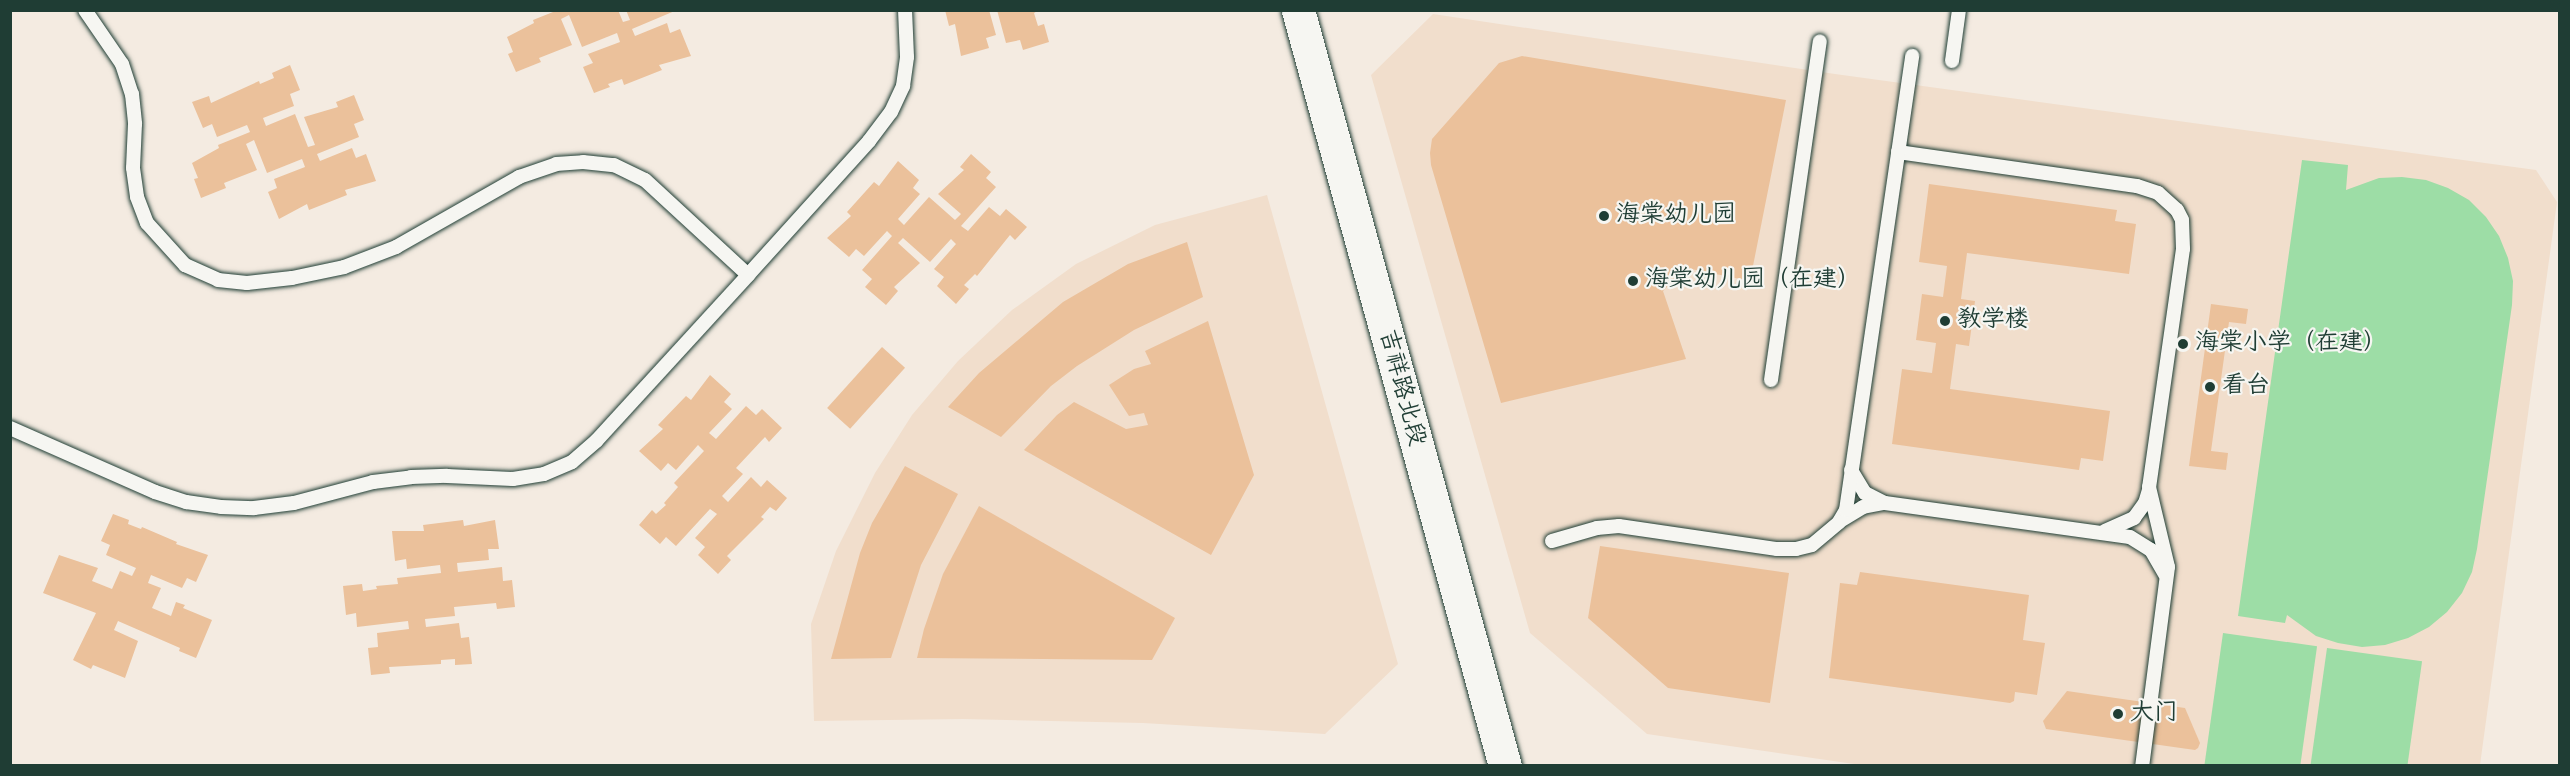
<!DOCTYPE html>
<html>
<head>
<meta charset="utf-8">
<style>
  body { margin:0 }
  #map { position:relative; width:2570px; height:776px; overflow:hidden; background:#f4ebe1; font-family:"Indie Flower","LXGW WenKai TC",sans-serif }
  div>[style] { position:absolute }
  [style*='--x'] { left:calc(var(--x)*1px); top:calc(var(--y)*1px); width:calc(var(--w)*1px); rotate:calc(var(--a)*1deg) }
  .built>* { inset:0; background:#f1decc }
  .green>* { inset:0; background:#9ddda6; transform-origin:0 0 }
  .building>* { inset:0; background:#ebc19b; transform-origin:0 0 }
  .roads { filter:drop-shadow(0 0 2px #1f3d34) drop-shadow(0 0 2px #1f3d34) }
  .lane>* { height:14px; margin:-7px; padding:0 7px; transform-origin:7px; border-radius:7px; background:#f6f6f2 }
  .secondary>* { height:33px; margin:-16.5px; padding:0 16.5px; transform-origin:16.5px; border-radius:16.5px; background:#f6f6f2 }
  .dots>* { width:16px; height:16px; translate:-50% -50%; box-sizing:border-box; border:3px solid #f6f6f2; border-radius:50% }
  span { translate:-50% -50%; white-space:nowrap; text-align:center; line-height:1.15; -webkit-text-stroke:4.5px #f6f6f2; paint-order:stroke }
  .poi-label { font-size:24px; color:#1f3d34 }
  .left { translate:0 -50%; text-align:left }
  .street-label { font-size:24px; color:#1f3d34 }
  .frame { position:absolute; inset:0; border:12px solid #1f3d34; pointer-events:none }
</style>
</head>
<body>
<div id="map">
  <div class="built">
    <div style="clip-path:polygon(1433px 14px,1835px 74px,2536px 170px,2557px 202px,2480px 765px,1868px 766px,1647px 734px,1530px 633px,1371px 75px)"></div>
    <div style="clip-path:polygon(1267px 195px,1398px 664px,1325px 734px,1143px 723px,963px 719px,814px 721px,811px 624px,836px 551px,875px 473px,912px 415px,958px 361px,1012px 310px,1076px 264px,1155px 225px)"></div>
  </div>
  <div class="green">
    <div style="clip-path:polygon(2302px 160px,2348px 165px,2346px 190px,2379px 178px,2402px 177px,2426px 180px,2448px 188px,2469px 200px,2486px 217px,2499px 236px,2508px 258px,2513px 281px,2512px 305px,2477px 549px,2472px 572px,2462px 593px,2447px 612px,2429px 627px,2408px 638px,2385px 645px,2362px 647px,2338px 643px,2316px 636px,2287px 615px,2285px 623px,2238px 616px)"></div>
    <div style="left:2223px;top:633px;width:95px;height:133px;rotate:8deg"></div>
    <div style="left:2327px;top:648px;width:96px;height:118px;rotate:8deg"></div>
  </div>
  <div class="building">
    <div style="clip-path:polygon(558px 10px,618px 10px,623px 22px,630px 20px,626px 10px,677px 10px,632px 29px,635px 36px,667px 23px,670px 33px,680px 29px,691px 56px,659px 65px,662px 70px,624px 85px,622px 79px,608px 84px,610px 87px,594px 93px,583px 67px,593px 63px,588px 54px,620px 42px,617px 33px,582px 47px,569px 15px,561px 19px,572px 45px,539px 58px,541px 62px,516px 72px,508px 54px,513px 52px,507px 37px,534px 23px,533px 20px)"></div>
    <div style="clip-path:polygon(945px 10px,989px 10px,996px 35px,986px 38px,989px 48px,961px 56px,955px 24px,949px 26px)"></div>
    <div style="clip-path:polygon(997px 10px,1039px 10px,1034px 13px,1038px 26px,1044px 24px,1049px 42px,1023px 50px,1020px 40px,1006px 43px)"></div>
    <div style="clip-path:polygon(1522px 56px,1786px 100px,1750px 281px,1686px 268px,1663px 291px,1686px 359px,1501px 403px,1431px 165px,1430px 153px,1432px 139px,1499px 63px)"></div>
    <div style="clip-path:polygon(290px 65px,300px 90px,290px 94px,294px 106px,263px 118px,266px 126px,295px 114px,308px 147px,315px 145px,304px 117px,338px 107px,336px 102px,354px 95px,364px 120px,354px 124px,359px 137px,317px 154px,320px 161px,352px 148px,356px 158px,366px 154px,376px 181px,345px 190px,347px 195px,309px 210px,307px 204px,279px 219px,268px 192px,277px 188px,274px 179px,305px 167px,302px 159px,267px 173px,254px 140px,246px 144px,257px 170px,224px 183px,226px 188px,201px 198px,194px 179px,198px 178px,192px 163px,219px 148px,218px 145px,250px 132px,247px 125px,217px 137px,212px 124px,203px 128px,192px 102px,209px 96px,211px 103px,259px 81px,260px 84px,274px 78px,272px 73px)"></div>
    <div style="clip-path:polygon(971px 154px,991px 172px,986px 178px,996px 187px,961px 226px,968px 231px,989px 207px,1000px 216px,1006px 209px,1027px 227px,1015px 240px,1010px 235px,977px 276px,975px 274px,964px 285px,969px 289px,956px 304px,937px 286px,944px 277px,934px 269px,956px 244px,951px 239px,930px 262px,903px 238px,898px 243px,920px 263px,894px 287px,898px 291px,886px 305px,865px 287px,872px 279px,862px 270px,892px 236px,887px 231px,864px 256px,856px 249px,849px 257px,827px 238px,851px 216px,847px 212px,874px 182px,879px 186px,898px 161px,919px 180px,913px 188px,920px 194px,898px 219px,904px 225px,929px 197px,955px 220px,961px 214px,938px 194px,964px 170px,960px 167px)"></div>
    <div style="clip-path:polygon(1929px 184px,2117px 210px,2115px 221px,2136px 224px,2129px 274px,1967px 253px,1961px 299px,1975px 301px,1969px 346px,1956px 344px,1950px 389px,2110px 411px,2103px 461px,2081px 458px,2079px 470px,1892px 444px,1902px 369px,1932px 373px,1936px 343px,1916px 340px,1922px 294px,1943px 297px,1947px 266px,1919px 262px)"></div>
    <div style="clip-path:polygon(1187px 242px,1203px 297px,1134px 330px,1077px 366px,1051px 386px,1001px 437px,948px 407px,979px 373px,1063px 302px,1128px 264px)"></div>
    <div style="clip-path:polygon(2211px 304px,2248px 309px,2246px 324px,2229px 322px,2211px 451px,2228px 453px,2226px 470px,2189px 466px)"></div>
    <div style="clip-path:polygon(1208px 321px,1254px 475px,1211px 555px,1024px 450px,1057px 415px,1074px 402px,1126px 429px,1148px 425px,1144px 413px,1129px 416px,1109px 385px,1134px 369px,1151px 364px,1145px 351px)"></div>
    <div style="left:882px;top:347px;width:31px;height:82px;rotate:42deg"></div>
    <div style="clip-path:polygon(710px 375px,731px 394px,724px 402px,732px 409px,709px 433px,716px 439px,746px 406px,756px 415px,762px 409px,782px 428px,769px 442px,765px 437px,736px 468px,743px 474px,722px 496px,728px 502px,751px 477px,761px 487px,767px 480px,787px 498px,776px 511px,770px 507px,761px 517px,764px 519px,727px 556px,731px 560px,718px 574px,698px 555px,705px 547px,695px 538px,717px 514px,710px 509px,676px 546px,666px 537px,660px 544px,639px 525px,652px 510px,656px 514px,666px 505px,664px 503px,678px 487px,674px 483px,704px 451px,698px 445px,676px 470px,668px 463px,661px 471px,639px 451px,663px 429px,658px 425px,686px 396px,691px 400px)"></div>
    <div style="clip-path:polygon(905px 466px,958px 494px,921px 565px,891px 658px,831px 659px,860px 553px,872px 523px)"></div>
    <div style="clip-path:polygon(979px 506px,1175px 618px,1152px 660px,917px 658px,924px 629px,943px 574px)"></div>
    <div style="clip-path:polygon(113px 514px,129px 520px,128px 524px,141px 529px,142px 527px,177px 542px,176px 544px,208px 555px,196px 582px,187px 578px,182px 588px,151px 575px,148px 583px,161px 588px,152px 608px,171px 616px,176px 602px,185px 605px,183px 608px,212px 620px,196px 658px,179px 651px,180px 648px,118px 621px,114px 630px,138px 641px,125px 678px,93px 665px,91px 669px,73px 660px,96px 613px,43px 593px,59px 555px,98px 568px,92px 581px,112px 589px,120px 571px,132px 576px,136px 568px,106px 555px,110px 545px,101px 541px)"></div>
    <div style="clip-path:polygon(463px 520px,464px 526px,495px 520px,499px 549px,488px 549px,489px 560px,457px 563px,458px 572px,502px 567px,503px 581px,512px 580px,515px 607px,497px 609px,496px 603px,454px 607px,455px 616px,425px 619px,426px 627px,459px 623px,461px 638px,469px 637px,472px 664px,455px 665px,455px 659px,441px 660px,441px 664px,389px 667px,390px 673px,371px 675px,368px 648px,378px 647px,377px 633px,409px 629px,408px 621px,357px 627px,356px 613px,346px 615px,343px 586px,362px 584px,363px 591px,377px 589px,376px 586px,398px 584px,397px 578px,441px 573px,440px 565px,407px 569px,406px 559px,395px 561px,392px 531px,424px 531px,423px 525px)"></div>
    <div style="clip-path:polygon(1600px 546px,1789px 573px,1770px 703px,1668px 688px,1588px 618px)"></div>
    <div style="clip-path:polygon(1860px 572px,2029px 595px,2023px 640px,2045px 643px,2037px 695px,2015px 692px,2014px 701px,2010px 703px,1829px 678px,1840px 583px,1857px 585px)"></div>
    <div style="clip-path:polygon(2067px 691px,2185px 708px,2200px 743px,2198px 748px,2195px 750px,2046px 729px,2043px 721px)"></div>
  </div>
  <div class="roads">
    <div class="lane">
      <div style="--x:85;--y:10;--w:65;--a:55.6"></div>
      <div style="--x:122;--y:64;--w:32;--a:72"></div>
      <div style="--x:132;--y:94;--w:30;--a:84"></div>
      <div style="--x:135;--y:124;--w:44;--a:92.6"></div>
      <div style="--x:133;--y:168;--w:29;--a:82"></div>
      <div style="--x:137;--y:197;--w:28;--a:69"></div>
      <div style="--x:147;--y:223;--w:57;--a:47.9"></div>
      <div style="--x:185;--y:265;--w:36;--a:24"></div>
      <div style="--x:218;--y:280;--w:29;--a:6"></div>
      <div style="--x:247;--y:283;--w:45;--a:-6.3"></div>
      <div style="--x:292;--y:278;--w:53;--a:-11.9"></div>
      <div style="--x:344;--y:267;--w:56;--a:-21"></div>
      <div style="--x:396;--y:247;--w:142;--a:-29.6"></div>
      <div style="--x:519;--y:177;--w:39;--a:-19"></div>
      <div style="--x:556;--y:164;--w:27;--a:-4"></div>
      <div style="--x:583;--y:162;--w:31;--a:6"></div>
      <div style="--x:614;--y:165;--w:34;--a:26"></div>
      <div style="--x:645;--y:180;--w:140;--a:42.7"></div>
      <div style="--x:1952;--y:61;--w:51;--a:-82.2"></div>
      <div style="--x:1898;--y:152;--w:241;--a:8.1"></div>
      <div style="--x:2137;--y:186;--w:22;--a:18"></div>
      <div style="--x:2158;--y:193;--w:25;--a:42"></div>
      <div style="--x:2177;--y:210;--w:11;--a:63"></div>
      <div style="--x:2182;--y:220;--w:29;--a:88"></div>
      <div style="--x:2183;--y:249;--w:240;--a:98.1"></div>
      <div style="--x:2149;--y:487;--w:82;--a:76.6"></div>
      <div style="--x:2168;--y:567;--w:201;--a:97.4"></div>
      <div style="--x:1771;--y:380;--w:342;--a:-81.8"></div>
      <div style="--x:10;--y:428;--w:158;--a:23.8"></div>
      <div style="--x:155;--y:492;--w:33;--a:18"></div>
      <div style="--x:186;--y:502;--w:35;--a:8"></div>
      <div style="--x:221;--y:507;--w:33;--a:2"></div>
      <div style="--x:254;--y:508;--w:40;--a:-7.1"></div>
      <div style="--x:294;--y:503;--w:82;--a:-14.9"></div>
      <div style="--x:373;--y:482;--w:38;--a:-7"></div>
      <div style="--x:411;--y:477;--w:36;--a:-2"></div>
      <div style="--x:447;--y:476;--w:66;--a:2.6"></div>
      <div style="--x:513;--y:479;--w:31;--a:-9"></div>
      <div style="--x:544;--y:474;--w:30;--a:-23"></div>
      <div style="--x:572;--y:462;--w:33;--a:-41"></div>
      <div style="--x:597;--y:440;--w:224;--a:-47.5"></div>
      <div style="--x:748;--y:275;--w:181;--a:-47.9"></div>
      <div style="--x:869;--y:141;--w:36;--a:-53"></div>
      <div style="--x:891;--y:112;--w:29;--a:-65"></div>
      <div style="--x:903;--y:86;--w:29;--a:-82"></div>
      <div style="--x:907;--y:57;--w:47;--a:-92.4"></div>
      <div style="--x:1851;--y:470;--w:27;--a:59"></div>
      <div style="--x:1865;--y:493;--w:22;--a:27"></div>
      <div style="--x:1885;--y:503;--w:247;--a:7.9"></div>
      <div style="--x:2130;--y:537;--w:25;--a:32"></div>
      <div style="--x:2151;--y:550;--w:28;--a:60"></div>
      <div style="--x:1840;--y:521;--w:27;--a:-31"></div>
      <div style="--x:1863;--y:507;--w:20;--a:-11"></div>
      <div style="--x:2105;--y:531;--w:32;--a:-24"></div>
      <div style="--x:2134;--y:518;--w:19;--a:-54"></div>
      <div style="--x:2145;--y:503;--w:14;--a:-73"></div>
      <div style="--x:1552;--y:541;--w:47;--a:-16.1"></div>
      <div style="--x:1597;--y:528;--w:22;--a:-5"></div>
      <div style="--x:1619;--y:526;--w:160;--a:8.3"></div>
      <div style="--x:1777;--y:549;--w:19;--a:0"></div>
      <div style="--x:1796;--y:549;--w:16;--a:-14"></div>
      <div style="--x:1812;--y:545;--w:35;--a:-40"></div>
      <div style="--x:1839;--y:522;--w:14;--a:-60"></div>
      <div style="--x:1846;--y:510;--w:459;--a:-81.7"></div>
    </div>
    <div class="secondary">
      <div style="--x:1298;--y:10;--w:784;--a:74.69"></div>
    </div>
  </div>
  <div class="dots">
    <div style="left:1604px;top:216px;background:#1f3d34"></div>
    <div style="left:1633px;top:281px;background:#1f3d34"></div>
    <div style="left:1945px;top:321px;background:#1f3d34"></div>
    <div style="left:2183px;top:344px;background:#1f3d34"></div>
    <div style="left:2210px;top:387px;background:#1f3d34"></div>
    <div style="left:2118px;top:714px;background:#1f3d34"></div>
  </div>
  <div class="poi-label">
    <span class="left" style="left:1616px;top:216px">海棠幼儿园</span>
    <span class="left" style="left:1645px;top:281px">海棠幼儿园（在建）</span>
    <span class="left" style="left:1957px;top:321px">教学楼</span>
    <span class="left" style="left:2195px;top:344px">海棠小学（在建）</span>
    <span class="left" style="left:2222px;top:387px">看台</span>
    <span class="left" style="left:2130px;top:714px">大门</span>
  </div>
  <div class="street-label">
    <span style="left:1401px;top:388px;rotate:75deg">吉祥路北段</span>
  </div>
  <div class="frame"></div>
</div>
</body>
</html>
